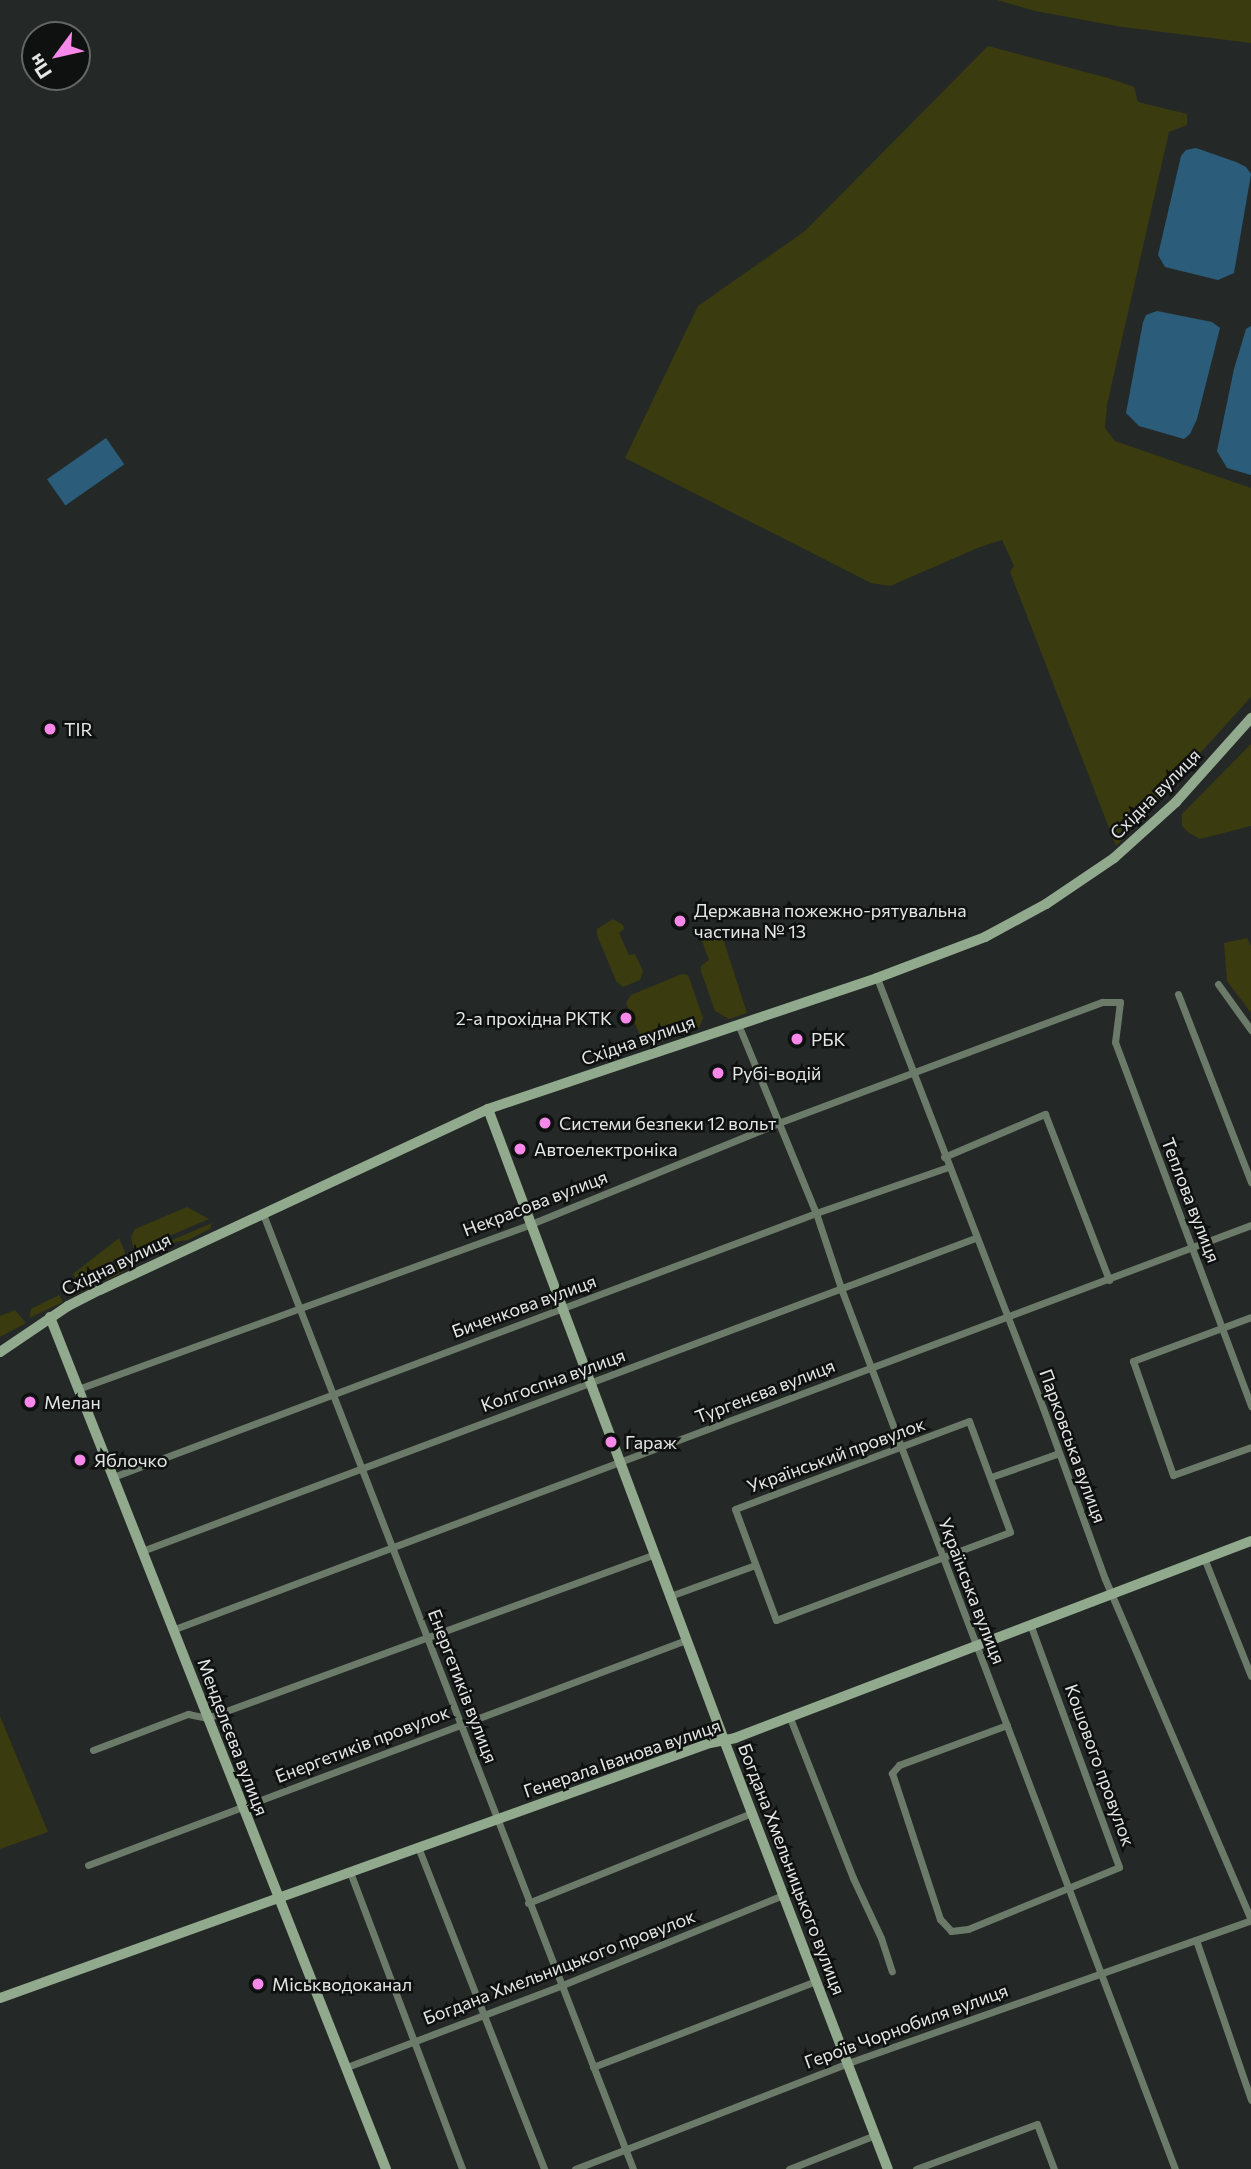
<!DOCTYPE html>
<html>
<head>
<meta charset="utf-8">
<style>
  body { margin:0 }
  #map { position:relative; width:1251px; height:2169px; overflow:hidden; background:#242927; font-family:Commissioner,sans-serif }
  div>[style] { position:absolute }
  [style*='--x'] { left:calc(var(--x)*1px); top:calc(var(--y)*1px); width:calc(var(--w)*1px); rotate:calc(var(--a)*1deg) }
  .green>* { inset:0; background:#3a3b0e }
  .water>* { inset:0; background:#2b5d7a; transform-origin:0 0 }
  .street>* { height:7px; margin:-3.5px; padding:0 3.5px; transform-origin:3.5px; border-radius:3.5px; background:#6b7a69 }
  .secondary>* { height:10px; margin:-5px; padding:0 5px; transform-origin:5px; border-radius:5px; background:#91aa8e }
  .dots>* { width:19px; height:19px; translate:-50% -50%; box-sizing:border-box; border:4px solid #0f1110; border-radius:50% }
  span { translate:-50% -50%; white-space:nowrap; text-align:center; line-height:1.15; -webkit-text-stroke:5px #0f1110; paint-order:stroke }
  .poi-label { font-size:18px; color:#e4e7e6 }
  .left { translate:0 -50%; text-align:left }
  .right { translate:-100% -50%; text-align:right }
  .street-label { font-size:18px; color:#e4e7e6 }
  .north { position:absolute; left:21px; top:21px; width:70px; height:70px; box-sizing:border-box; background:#0f1110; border:2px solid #646766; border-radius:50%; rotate:237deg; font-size:19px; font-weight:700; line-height:28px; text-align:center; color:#e4e7e6 }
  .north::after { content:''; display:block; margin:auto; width:24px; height:32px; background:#f888ea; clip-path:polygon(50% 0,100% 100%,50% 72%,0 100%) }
</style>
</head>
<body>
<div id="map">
  <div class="green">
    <div style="clip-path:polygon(997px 0,1251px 0,1251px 43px,1122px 27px,1035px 11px)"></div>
    <div style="clip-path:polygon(988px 46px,1108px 78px,1134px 87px,1138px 102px,1187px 114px,1187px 125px,1169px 132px,1107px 405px,1105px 428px,1115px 441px,1251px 488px,1251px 697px,1116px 846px,1010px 572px,1014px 566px,1002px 540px,980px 547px,890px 586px,871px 583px,625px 458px,698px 306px,805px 231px)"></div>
    <div style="clip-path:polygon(1251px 744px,1251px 826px,1200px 839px,1189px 833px,1182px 826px,1182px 814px)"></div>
    <div style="clip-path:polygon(613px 919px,623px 925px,624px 929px,619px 933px,629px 955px,635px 954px,643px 971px,640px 980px,623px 987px,616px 981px,597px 935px,597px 929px)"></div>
    <div style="clip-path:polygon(719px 926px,747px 1013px,729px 1019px,715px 1011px,701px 971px,701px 966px,709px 960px,700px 935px)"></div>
    <div style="clip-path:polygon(1247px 938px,1251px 946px,1251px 1013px,1227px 981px,1224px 943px)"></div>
    <div style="clip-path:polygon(682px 974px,688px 975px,703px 1018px,699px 1028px,652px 1045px,642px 1040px,626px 1003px,631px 995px)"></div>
    <div style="clip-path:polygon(187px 1207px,209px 1219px,136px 1250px,133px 1247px,131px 1237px,135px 1229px)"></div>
    <div style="clip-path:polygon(212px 1223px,210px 1229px,188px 1240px,163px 1244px)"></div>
    <div style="clip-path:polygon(119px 1238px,126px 1255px,75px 1278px,73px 1274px)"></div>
    <div style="clip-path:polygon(127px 1260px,128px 1267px,123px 1272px,69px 1297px,67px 1293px,75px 1283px)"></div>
    <div style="clip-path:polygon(59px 1295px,63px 1302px,29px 1318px,31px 1309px)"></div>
    <div style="clip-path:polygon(15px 1310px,26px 1323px,0 1337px,0 1316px)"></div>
    <div style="clip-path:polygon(0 1716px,48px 1832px,0 1849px)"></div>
  </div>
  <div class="water">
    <div style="clip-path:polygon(1196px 148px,1236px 162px,1246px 167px,1251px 174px,1234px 273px,1218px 280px,1165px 267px,1158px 255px,1181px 156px,1186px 150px)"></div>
    <div style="clip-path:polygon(1157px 311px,1212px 322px,1220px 328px,1197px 419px,1190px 434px,1184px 439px,1139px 426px,1126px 413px,1143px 322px,1146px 315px)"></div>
    <div style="clip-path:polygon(1251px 326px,1251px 475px,1227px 468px,1217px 451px,1234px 369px,1246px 329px)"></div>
    <div style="left:106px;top:438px;width:32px;height:72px;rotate:55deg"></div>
  </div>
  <div class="street">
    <div style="--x:877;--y:978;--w:461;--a:68.9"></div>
    <div style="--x:1043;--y:1408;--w:182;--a:70.1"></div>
    <div style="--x:1105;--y:1579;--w:371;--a:66.8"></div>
    <div style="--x:1218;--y:984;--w:57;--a:54.3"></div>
    <div style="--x:1178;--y:994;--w:202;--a:68.8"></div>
    <div style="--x:738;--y:1024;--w:204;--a:67.6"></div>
    <div style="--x:816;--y:1213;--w:82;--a:71.6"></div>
    <div style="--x:842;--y:1291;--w:939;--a:69.23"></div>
    <div style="--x:944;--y:1157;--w:110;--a:-23.1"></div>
    <div style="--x:1045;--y:1114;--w:178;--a:68.9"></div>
    <div style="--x:263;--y:1214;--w:1024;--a:68.82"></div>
    <div style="--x:1251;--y:1317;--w:126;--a:159.6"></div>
    <div style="--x:1133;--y:1361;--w:121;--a:70.7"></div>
    <div style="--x:1173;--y:1475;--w:83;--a:-19.7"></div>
    <div style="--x:78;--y:1389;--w:482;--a:-20"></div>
    <div style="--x:531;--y:1224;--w:270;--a:-22.2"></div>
    <div style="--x:781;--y:1122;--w:343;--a:-20.5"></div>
    <div style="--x:1102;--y:1002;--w:18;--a:0"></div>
    <div style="--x:1120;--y:1002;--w:40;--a:97.1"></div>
    <div style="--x:1115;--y:1042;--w:389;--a:69.5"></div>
    <div style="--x:969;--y:1421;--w:118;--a:69.7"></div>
    <div style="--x:1010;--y:1532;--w:250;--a:159.4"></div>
    <div style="--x:776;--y:1620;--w:118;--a:-110.3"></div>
    <div style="--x:735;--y:1509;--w:250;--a:-20.6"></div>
    <div style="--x:113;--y:1477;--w:751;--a:-20.58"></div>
    <div style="--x:816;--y:1213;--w:140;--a:-19.2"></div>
    <div style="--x:991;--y:1477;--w:72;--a:-19.4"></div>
    <div style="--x:142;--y:1551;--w:890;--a:-20.59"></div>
    <div style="--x:1204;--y:1558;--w:127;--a:68.3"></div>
    <div style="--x:670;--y:1596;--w:90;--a:-20"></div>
    <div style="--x:172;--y:1630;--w:1153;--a:-20.57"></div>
    <div style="--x:790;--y:1718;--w:172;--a:68.5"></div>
    <div style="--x:853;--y:1878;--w:66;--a:65"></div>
    <div style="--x:881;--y:1938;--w:35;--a:72"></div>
    <div style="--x:1007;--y:1725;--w:115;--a:159.7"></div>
    <div style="--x:899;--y:1765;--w:11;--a:131"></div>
    <div style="--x:892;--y:1773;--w:154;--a:71.8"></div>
    <div style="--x:940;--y:1919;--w:16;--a:47"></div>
    <div style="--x:951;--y:1931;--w:17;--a:-7"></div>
    <div style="--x:968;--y:1929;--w:163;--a:-22.3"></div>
    <div style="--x:1119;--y:1867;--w:259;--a:-110.1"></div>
    <div style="--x:93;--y:1750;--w:102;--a:-20.8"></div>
    <div style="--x:188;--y:1714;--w:19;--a:12"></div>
    <div style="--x:207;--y:1718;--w:476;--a:-20.1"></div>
    <div style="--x:418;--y:1847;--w:346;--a:68.6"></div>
    <div style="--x:88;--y:1865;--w:639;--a:-20.62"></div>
    <div style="--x:350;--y:1872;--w:317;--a:69.3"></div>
    <div style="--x:528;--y:1903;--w:241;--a:-21.9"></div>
    <div style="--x:1196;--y:1940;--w:169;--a:71"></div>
    <div style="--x:347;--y:2067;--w:228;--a:-20.8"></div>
    <div style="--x:560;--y:1986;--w:241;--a:-22.2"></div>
    <div style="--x:593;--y:2067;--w:239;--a:-21.1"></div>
    <div style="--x:575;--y:2169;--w:293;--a:-21.2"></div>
    <div style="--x:848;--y:2063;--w:428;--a:-19.5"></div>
    <div style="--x:789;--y:2169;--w:92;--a:-21.6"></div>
    <div style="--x:916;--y:2169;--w:129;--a:-20.4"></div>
    <div style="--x:1037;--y:2124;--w:48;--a:69.3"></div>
  </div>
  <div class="secondary">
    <div style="--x:488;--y:1109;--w:674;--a:69.49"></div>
    <div style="--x:724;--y:1740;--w:459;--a:69.1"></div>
    <div style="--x:50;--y:1317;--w:916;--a:68.48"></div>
    <div style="--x:0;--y:1352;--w:82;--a:-34.1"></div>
    <div style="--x:68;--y:1306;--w:36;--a:-27"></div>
    <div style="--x:100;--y:1290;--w:428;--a:-25"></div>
    <div style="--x:488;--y:1109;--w:410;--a:-18.6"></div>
    <div style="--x:877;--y:978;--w:116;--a:-20.8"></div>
    <div style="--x:985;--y:937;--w:69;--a:-28.4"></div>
    <div style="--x:1046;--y:904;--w:82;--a:-34.1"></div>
    <div style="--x:1114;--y:858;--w:84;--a:-42.1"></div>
    <div style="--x:1176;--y:802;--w:113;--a:-48.2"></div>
    <div style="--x:0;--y:1998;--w:754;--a:-19.76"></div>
    <div style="--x:710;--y:1743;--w:25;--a:-11"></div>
    <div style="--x:735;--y:1738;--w:552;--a:-20.9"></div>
  </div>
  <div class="dots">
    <div style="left:50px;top:729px;background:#f888ea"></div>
    <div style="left:680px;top:921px;background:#f888ea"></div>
    <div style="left:626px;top:1018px;background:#f888ea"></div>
    <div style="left:797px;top:1039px;background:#f888ea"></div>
    <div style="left:718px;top:1073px;background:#f888ea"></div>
    <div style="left:545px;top:1123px;background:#f888ea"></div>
    <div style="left:520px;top:1149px;background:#f888ea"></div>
    <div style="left:30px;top:1402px;background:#f888ea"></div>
    <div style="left:611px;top:1442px;background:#f888ea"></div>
    <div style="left:80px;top:1460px;background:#f888ea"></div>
    <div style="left:258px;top:1984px;background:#f888ea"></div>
  </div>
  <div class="poi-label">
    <span class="left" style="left:64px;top:729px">TIR</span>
    <span class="left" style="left:694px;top:921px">Державна пожежно-рятувальна<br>частина № 13</span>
    <span class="right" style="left:612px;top:1018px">2-а прохідна РКТК</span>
    <span class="left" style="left:811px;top:1039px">РБК</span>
    <span class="left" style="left:732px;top:1073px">Рубі-водій</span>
    <span class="left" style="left:559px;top:1123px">Системи безпеки 12 вольт</span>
    <span class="left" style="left:534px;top:1149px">Автоелектроніка</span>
    <span class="left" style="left:44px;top:1402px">Мелан</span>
    <span class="left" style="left:625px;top:1442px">Гараж</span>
    <span class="left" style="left:94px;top:1460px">Яблочко</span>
    <span class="left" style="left:272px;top:1984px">Міськводоканал</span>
  </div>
  <div class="street-label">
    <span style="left:1155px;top:794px;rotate:-45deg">Східна вулиця</span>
    <span style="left:638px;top:1040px;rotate:-19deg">Східна вулиця</span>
    <span style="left:1191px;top:1200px;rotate:69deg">Теплова вулиця</span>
    <span style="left:535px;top:1203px;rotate:-21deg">Некрасова вулиця</span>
    <span style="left:116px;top:1264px;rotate:-26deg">Східна вулиця</span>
    <span style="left:524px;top:1306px;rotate:-20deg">Биченкова вулиця</span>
    <span style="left:553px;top:1380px;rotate:-20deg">Колгоспна вулиця</span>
    <span style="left:765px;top:1391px;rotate:-21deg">Тургенєва вулиця</span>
    <span style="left:1073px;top:1446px;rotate:70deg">Парковська вулиця</span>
    <span style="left:836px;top:1455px;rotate:-20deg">Український провулок</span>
    <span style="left:972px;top:1591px;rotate:69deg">Українська вулиця</span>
    <span style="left:463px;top:1686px;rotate:69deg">Енергетиків вулиця</span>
    <span style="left:233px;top:1737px;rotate:69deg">Менделєєва вулиця</span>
    <span style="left:362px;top:1744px;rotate:-21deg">Енергетиків провулок</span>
    <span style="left:622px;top:1758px;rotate:-19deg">Генерала Іванова вулиця</span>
    <span style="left:1100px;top:1765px;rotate:70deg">Кошового провулок</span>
    <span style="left:792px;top:1869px;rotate:69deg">Богдана Хмельницького вулиця</span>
    <span style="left:559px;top:1967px;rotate:-21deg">Богдана Хмельницького провулок</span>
    <span style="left:906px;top:2026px;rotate:-20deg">Героїв Чорнобиля вулиця</span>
  </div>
  <div class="north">Пн</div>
</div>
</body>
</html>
